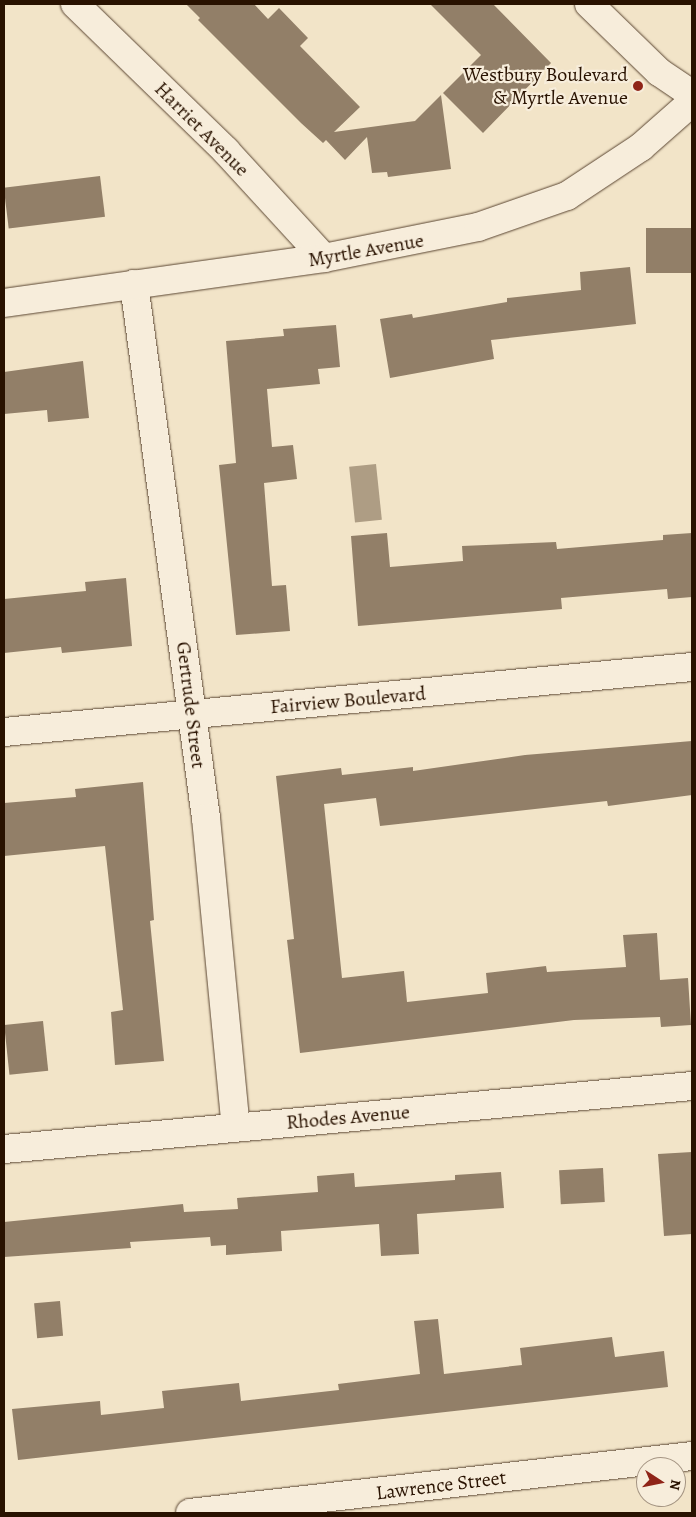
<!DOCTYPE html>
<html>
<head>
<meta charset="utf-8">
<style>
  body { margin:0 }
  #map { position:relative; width:696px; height:1517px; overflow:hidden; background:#f2e4c8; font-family:Alegreya,serif }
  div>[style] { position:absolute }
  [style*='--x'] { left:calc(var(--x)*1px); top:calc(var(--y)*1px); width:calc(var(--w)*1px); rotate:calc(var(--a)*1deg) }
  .water>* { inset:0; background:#ae9d84; transform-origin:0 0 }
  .building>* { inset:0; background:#927f68; transform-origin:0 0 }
  .roads { filter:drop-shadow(0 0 1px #5b4632) drop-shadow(0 0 1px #5b4632) }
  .minor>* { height:28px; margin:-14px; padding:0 14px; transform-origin:14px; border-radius:14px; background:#f7eddb }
  .dots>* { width:14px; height:14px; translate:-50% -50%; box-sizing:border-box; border:2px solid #f7eddb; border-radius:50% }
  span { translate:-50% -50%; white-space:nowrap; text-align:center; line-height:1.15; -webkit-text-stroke:4.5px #f7eddb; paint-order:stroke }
  .poi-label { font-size:20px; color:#291200 }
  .right { translate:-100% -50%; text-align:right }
  .street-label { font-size:20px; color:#291200 }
  .frame { position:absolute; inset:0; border:5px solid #291200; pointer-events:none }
  .north { position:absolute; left:636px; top:1457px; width:50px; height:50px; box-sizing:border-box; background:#f7eddb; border:1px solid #a59583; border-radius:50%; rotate:101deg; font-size:14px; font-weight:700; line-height:20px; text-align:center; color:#291200 }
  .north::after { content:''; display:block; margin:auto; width:18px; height:22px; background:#8f2418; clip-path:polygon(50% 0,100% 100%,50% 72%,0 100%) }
</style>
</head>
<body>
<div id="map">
  <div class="water">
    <div style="left:376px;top:464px;width:56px;height:27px;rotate:84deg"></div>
  </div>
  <div class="building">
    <div style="clip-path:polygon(186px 4px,254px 4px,268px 19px,279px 8px,308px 38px,300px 46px,360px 107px,334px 132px,415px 121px,441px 95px,451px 169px,388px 177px,387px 172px,372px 173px,367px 137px,345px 160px,326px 140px,323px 143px,301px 123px,198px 20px,200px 18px)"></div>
    <div style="clip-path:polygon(430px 4px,493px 4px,551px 63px,483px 133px,443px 93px,481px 55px)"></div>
    <div style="left:100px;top:176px;width:41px;height:97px;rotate:83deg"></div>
    <div style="left:692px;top:228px;width:45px;height:46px;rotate:90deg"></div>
    <div style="clip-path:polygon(630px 267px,636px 324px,491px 340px,494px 359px,390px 378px,380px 319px,412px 314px,413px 318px,507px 302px,507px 298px,581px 290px,580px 272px)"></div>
    <div style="clip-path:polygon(336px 325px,340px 367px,318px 369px,320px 384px,267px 389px,272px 447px,293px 445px,297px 479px,264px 483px,272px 586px,286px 585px,290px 631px,236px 635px,219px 465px,236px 463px,226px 341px,284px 336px,283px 329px)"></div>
    <div style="clip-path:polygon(83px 361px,89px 418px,48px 422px,47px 410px,4px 414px,4px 372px)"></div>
    <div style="clip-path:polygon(387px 533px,390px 567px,463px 561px,462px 546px,556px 542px,557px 549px,663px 540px,663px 535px,692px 533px,692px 597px,668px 599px,667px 589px,561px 598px,562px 609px,358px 626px,351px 536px)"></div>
    <div style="clip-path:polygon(126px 578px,132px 646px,62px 653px,61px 647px,4px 653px,4px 599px,86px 591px,85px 582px)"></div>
    <div style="clip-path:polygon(692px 741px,692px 795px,608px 806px,607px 801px,380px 826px,376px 798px,324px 804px,342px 978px,404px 971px,407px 1002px,488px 993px,486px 973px,546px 966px,547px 972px,626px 967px,623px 935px,657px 933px,660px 980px,688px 978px,691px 1025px,661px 1027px,660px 1017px,574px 1020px,300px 1053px,287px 940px,294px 939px,276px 776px,341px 768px,342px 775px,413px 767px,413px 771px,525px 755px)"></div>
    <div style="clip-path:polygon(143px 782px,154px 920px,150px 921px,164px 1061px,115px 1065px,111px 1012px,123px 1010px,105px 846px,4px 856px,4px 803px,76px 797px,75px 789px)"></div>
    <div style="left:43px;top:1021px;width:50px;height:39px;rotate:84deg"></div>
    <div style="clip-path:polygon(692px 1152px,692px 1234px,664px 1236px,658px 1154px)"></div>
    <div style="left:603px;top:1168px;width:34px;height:44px;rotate:87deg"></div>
    <div style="clip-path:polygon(501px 1172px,504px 1208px,417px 1214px,419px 1254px,381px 1256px,379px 1224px,281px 1231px,282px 1251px,226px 1255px,226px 1245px,211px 1246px,210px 1237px,130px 1242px,131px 1248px,4px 1257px,4px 1222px,183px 1204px,184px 1212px,238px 1209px,237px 1198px,318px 1192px,317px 1176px,354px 1173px,355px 1187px,455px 1180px,455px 1175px)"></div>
    <div style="left:60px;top:1301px;width:35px;height:26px;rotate:85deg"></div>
    <div style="clip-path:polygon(438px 1319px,444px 1374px,522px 1365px,520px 1348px,612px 1337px,615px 1357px,664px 1351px,668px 1387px,18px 1460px,12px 1409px,100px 1401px,101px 1415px,164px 1408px,162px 1391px,239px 1383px,241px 1401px,339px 1390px,338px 1384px,420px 1374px,414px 1321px)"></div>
  </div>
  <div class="roads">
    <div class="minor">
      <div style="--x:75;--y:4;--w:211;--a:44.2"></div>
      <div style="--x:226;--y:151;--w:145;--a:47.5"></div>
      <div style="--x:589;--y:4;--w:98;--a:44.2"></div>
      <div style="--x:659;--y:72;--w:40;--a:34"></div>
      <div style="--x:134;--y:284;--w:539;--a:82.32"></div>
      <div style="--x:206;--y:818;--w:310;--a:84.5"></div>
      <div style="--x:4;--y:303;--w:323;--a:-8"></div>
      <div style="--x:324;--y:258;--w:157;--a:-11.4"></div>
      <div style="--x:478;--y:227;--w:94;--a:-19.2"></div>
      <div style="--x:567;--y:196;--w:89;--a:-33.5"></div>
      <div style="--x:641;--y:147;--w:68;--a:-41.4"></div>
      <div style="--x:4;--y:732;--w:691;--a:-5.4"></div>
      <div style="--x:4;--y:1149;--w:691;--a:-5.23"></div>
      <div style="--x:190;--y:1513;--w:505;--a:-6.48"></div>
    </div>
  </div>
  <div class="dots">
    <div style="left:638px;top:86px;background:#8f2418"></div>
  </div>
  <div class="poi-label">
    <span class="right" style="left:628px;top:86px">Westbury Boulevard<br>&amp; Myrtle Avenue</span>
  </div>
  <div class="street-label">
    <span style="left:202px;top:129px;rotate:45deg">Harriet Avenue</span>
    <span style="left:366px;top:250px;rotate:-10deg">Myrtle Avenue</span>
    <span style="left:348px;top:700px;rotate:-5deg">Fairview Boulevard</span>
    <span style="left:191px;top:705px;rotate:83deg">Gertrude Street</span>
    <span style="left:348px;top:1117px;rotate:-5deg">Rhodes Avenue</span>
    <span style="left:441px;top:1485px;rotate:-7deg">Lawrence Street</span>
  </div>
  <div class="frame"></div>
  <div class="north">N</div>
</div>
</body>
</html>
